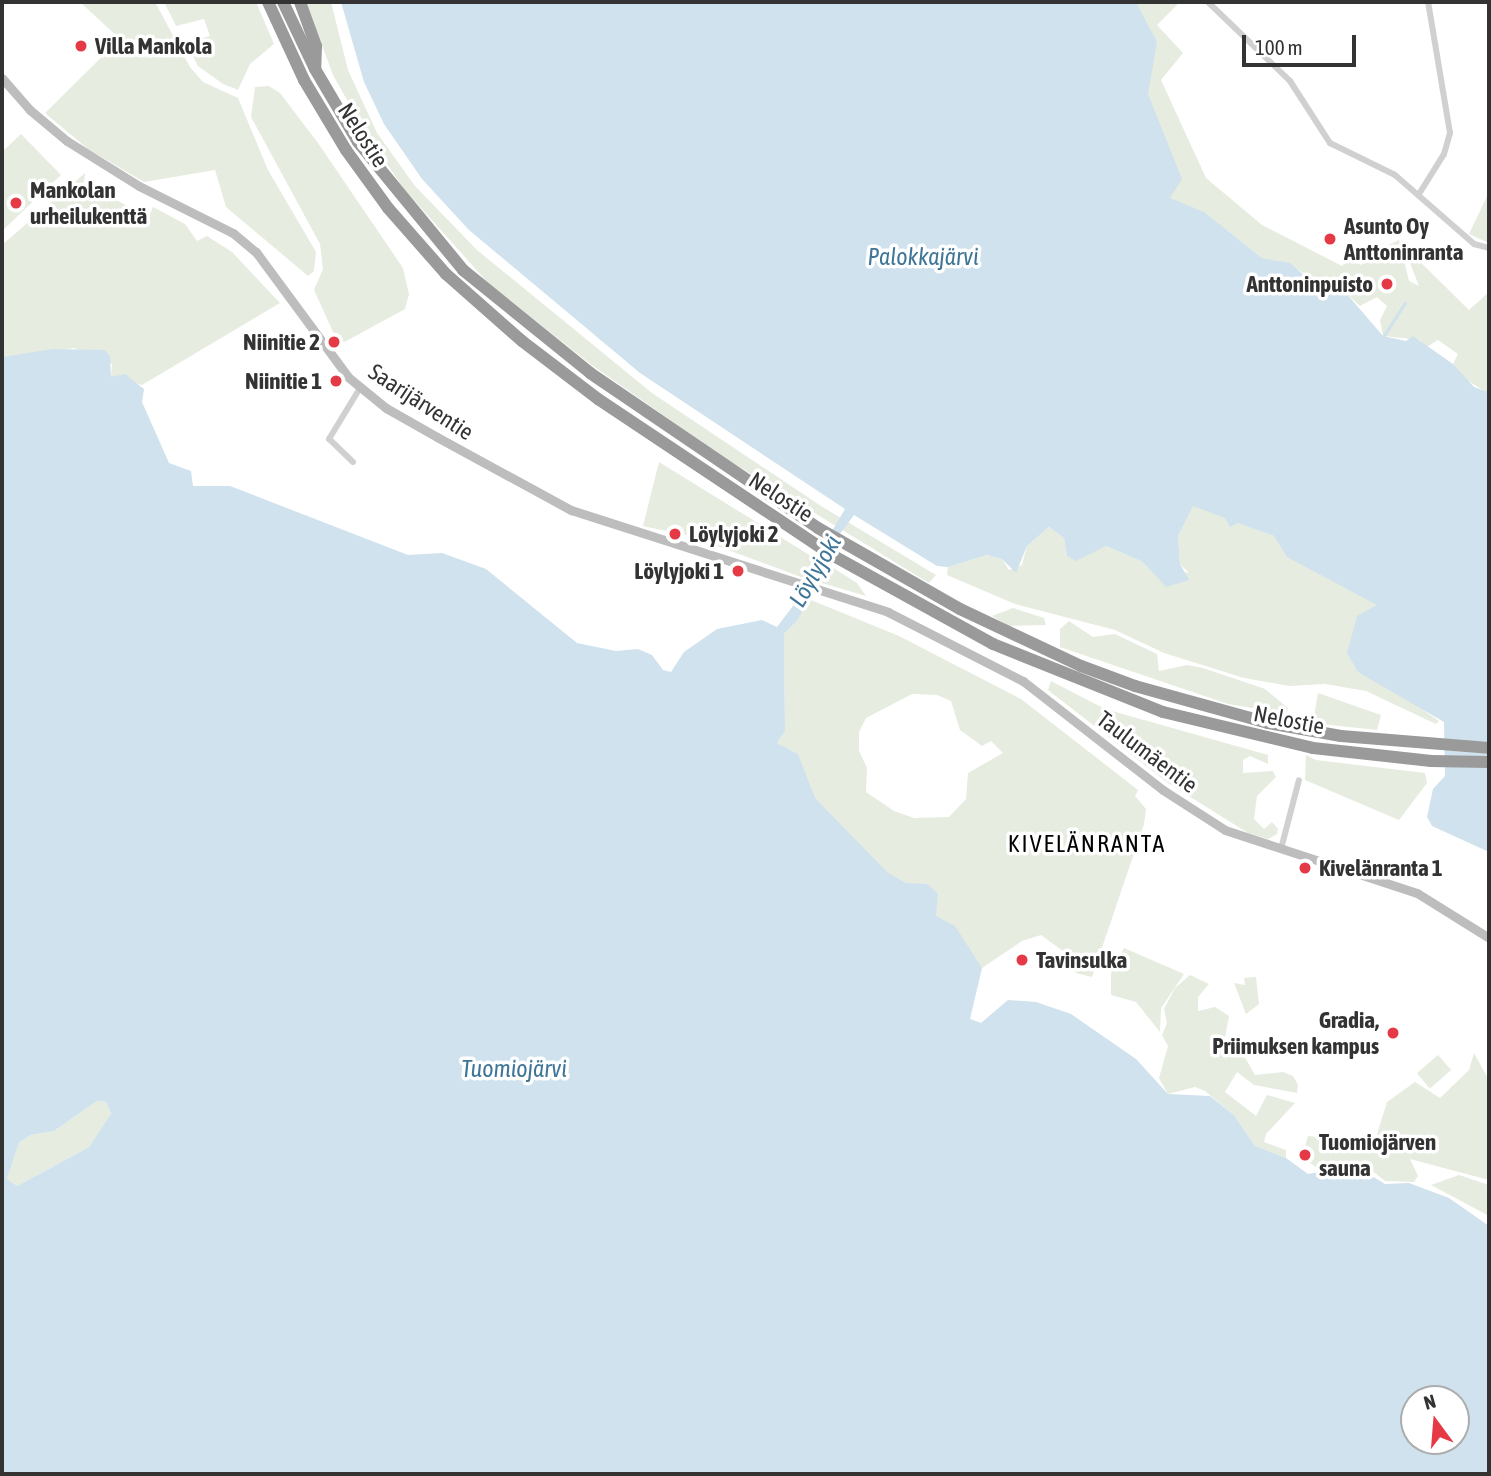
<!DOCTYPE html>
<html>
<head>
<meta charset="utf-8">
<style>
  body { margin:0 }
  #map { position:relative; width:1491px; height:1476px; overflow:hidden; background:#fff; font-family:"Asap Condensed",sans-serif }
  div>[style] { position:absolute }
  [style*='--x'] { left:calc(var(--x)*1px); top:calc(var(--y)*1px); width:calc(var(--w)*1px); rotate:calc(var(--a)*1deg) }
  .green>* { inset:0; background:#e6ecdf; transform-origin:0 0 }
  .water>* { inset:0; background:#cfe2ee }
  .stream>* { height:2.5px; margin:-1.25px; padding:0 1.25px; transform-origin:1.25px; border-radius:1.25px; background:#cfe2ee }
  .street>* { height:6px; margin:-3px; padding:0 3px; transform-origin:3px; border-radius:3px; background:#d0d0d0 }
  .secondary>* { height:9px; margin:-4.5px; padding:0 4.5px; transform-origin:4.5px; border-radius:4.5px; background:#bdbdbd }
  .highway>* { height:12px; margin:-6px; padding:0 6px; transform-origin:6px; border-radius:6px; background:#9a9a9a }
  .dots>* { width:19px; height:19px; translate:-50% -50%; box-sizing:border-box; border:4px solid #fff; border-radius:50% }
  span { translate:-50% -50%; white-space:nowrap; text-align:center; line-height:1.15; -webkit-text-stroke:7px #fff; paint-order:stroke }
  .poi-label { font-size:23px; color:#333; font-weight:700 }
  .left { translate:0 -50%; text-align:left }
  .right { translate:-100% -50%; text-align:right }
  .street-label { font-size:23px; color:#333 }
  .water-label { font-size:24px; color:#3f7597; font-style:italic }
  .neighbourhood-label { font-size:24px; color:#000; letter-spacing:2px }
  .frame { position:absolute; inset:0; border:4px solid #333; pointer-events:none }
  .north { position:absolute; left:1400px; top:1385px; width:70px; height:70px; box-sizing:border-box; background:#fff; border:2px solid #adadad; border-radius:50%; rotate:344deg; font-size:19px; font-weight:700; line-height:28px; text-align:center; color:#333 }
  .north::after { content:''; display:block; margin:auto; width:24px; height:32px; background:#e63946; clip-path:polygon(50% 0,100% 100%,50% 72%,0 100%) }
  .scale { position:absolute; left:1242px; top:35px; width:114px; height:32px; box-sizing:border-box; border:4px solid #333; border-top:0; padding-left:9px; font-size:21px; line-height:24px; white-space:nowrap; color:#333; -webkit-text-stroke:5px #fff; paint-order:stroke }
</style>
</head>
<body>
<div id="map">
  <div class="green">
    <div style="clip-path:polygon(80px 2px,155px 2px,190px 67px,203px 82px,238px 98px,268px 170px,316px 252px,314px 271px,308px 276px,226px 207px,215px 170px,144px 182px,88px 149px,45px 113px,120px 39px)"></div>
    <div style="clip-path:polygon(164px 2px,256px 2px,274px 44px,250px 64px,238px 90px,223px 84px,198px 66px,186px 43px,210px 36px,204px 19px,176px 26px)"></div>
    <div style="clip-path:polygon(306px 2px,331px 2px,348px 70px,377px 133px,415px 186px,477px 250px,652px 393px,821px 506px,936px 575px,929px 583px,728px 460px,593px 366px,489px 284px,405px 190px,368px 137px,333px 75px)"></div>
    <div style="clip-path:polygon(evenodd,1046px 2px,1180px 2px,1157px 25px,1183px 53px,1161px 80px,1206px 178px,1262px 225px,1342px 266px,1349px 259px,1361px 265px,1370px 254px,1399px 240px,1409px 281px,1419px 286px,1403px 245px,1469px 310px,1489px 292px,1489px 394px,1465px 379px,1453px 364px,1458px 354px,1438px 340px,1425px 348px,1420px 340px,1383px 336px,1380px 320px,1387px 306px,1377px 297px,1360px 306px,1346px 293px,1333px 292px,1297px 269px,1206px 259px,1046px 2px,1224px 228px,1262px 258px,1279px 261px,1238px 259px,1217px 231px,1224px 228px)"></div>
    <div style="clip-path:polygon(269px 86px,280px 93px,318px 143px,403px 268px,409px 294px,405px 309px,339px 345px,314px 290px,323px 269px,320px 244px,251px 117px,255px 87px)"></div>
    <div style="clip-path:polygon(21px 134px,61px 175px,2px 231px,2px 152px)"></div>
    <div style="clip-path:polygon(85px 173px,83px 190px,92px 188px,149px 217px,153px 207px,185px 224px,197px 241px,207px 236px,232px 252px,280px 303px,142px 385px,111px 377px,112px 364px,74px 348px,2px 357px,2px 245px)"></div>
    <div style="clip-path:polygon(1489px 192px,1489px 243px,1469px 234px)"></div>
    <div style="clip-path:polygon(659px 462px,816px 559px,809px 580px,690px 536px,643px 526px)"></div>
    <div style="clip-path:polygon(1193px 505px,1274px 536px,1416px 579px,1423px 710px,1439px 721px,1436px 724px,1366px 691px,1325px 684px,1289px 686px,1244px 678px,1164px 653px,1115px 630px,1015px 604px,947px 575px,948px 567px,987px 555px,1002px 559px,1009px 570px,1022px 565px,1027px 546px,1049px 527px,1064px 538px,1067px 556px,1106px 546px,1143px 562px,1189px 573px,1180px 564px,1178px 536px)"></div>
    <div style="clip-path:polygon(824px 562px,857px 583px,866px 596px,815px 581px)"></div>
    <div style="clip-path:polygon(evenodd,806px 598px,899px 636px,1021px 699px,1138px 790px,1135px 796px,1146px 809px,1144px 824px,1092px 977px,1076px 973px,1067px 954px,1041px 935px,1022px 941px,973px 974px,848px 890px,798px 754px,777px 743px,785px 731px,784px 634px,798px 620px,806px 598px,912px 694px,937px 695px,951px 701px,960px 730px,982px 746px,991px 741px,1003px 753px,968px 773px,966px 799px,949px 817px,914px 818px,894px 811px,866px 792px,867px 768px,859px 751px,859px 732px,866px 718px,912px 694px)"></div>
    <div style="clip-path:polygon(1013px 608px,1044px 618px,1046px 625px,1009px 626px,992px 616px)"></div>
    <div style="clip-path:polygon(1069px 621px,1093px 637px,1115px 634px,1157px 654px,1159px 671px,1187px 665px,1203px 668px,1265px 689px,1288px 708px,1286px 714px,1228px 704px,1060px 647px,1060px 629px)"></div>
    <div style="clip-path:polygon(1051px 681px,1105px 709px,1268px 755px,1268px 764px,1250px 756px,1243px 760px,1243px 773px,1273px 771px,1276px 777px,1257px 796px,1254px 819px,1264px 829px,1272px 822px,1278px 829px,1277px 834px,1268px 839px,1248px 833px,1168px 783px,1048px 690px)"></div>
    <div style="clip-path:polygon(1318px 693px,1381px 715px,1377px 730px,1321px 724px,1314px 716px)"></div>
    <div style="clip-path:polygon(1306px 755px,1316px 760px,1425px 773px,1427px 783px,1399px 820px,1305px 780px)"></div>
    <div style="clip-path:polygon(1124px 948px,1184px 974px,1161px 1008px,1160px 1032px,1136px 1002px,1111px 995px,1111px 973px)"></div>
    <div style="clip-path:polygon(1190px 975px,1209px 984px,1198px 997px,1198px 1011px,1215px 1007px,1229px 1016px,1224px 1043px,1235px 1040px,1255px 1075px,1283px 1072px,1293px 1076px,1298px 1085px,1297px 1093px,1254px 1085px,1237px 1072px,1225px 1092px,1256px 1116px,1267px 1095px,1295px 1103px,1266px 1134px,1264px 1142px,1286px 1150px,1286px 1158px,1255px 1146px,1234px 1115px,1205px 1091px,1195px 1087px,1168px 1094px,1159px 1078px,1168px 1046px,1162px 1035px,1167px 1023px,1164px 1009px,1175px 988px)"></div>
    <div style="clip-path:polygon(1256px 977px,1259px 1004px,1246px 1014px,1234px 983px,1245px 985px,1244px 978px)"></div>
    <div style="clip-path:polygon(1474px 1053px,1489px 1080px,1489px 1180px,1410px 1159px,1418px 1176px,1414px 1182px,1385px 1181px,1370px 1169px,1354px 1164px,1319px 1169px,1302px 1158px,1308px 1136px,1374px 1144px,1387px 1102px,1415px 1082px,1440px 1098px,1469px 1070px)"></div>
    <div style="left:1438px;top:1055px;width:20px;height:28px;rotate:49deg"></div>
    <div style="clip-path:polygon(97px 1101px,106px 1102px,111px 1115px,89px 1147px,17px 1186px,7px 1179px,19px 1143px,30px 1135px,54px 1131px)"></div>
    <div style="clip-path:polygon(1459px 1175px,1489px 1185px,1489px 1216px,1431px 1185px)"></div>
  </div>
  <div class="water">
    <div style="clip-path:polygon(evenodd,341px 2px,1136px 2px,1157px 42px,1148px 94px,1182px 179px,1170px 198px,1204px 212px,1262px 258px,1290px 263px,1312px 282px,1346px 293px,1383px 336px,1406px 341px,1413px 336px,1453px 364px,1474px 387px,1488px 392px,1489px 852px,1432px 826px,1427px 817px,1433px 789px,1445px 776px,1444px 722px,1358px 672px,1347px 653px,1357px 616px,1377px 605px,1287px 557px,1274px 536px,1238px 523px,1230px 527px,1225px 518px,1193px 506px,1178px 536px,1180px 564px,1189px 580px,1166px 587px,1143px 562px,1106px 546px,1076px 561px,1067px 556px,1064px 538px,1049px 527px,1027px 546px,1016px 573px,1002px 559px,987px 555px,948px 567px,937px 566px,854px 515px,831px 546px,798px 620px,784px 634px,785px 731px,777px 743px,798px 754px,815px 798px,888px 873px,906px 883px,927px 884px,938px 894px,936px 916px,955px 926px,982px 968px,970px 1019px,981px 1023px,1008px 1000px,1036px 1002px,1071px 1014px,1136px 1059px,1168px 1094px,1210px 1096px,1234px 1115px,1255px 1146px,1286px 1158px,1308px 1174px,1354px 1165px,1385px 1184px,1409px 1183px,1449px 1198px,1489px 1226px,1489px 1474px,2px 1474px,2px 357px,53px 349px,105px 350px,110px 356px,111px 377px,125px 374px,144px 389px,142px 402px,169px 463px,191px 471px,193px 486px,230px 486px,408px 555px,442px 553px,486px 569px,577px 643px,616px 651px,638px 649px,652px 655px,663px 670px,671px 672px,684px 652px,717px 629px,762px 620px,777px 627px,805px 590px,814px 561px,845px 509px,640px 373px,469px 230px,422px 179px,384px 124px,364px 82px,341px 2px,97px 1101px,106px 1102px,111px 1114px,89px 1147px,17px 1186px,7px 1179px,19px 1143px,30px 1135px,54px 1131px,97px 1101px,341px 2px,1414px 1399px,1456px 1399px,1456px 1441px,1414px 1441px,1414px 1399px)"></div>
  </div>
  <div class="stream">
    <div style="--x:1383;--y:337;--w:40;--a:-57.1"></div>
  </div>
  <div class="street">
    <div style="--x:1208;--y:2;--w:114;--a:43.9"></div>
    <div style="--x:1290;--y:81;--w:74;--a:57.2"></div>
    <div style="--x:1330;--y:143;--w:72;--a:26.2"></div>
    <div style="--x:1395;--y:175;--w:105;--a:41.1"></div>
    <div style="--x:1474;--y:244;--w:16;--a:15"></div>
    <div style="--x:1419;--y:194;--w:47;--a:-58"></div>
    <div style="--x:1444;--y:154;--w:22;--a:-74"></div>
    <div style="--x:1450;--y:133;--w:133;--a:-99.5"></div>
    <div style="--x:353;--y:462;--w:33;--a:-136"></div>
    <div style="--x:329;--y:439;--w:60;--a:-58.7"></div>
    <div style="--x:1281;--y:849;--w:71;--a:-75.4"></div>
  </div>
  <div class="secondary">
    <div style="--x:2;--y:78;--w:43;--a:48.8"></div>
    <div style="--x:30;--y:110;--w:48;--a:40"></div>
    <div style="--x:67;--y:141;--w:85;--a:32"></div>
    <div style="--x:139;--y:186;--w:105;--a:26.6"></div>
    <div style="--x:233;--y:233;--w:30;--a:40"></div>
    <div style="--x:256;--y:252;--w:155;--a:53.6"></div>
    <div style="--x:348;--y:377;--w:49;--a:39.2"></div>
    <div style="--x:386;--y:408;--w:59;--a:29.6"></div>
    <div style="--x:437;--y:437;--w:153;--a:28.6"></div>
    <div style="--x:571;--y:510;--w:333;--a:17.8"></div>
    <div style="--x:888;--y:612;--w:152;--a:27.1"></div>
    <div style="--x:1023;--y:681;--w:177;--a:37.9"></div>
    <div style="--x:1163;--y:790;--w:74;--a:32.8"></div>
    <div style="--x:1225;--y:830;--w:202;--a:18.2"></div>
    <div style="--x:1417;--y:893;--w:85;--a:32"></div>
  </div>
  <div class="highway">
    <div style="--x:268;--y:2;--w:86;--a:65.2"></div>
    <div style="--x:304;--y:80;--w:82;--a:59"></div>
    <div style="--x:346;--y:150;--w:72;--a:54.1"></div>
    <div style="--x:388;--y:208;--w:88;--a:48.7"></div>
    <div style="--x:446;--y:274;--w:101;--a:41.4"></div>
    <div style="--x:522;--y:341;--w:96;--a:37.3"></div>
    <div style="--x:598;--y:399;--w:281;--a:33.7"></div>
    <div style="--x:832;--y:555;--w:184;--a:28.9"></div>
    <div style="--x:993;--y:644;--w:183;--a:21.8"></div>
    <div style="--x:1163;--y:712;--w:154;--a:13.5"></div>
    <div style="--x:1313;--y:748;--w:119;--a:6.3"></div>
    <div style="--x:1431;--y:761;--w:58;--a:1"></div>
    <div style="--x:283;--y:2;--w:74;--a:64.5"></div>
    <div style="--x:315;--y:69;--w:85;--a:59.5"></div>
    <div style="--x:358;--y:142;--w:166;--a:50.6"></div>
    <div style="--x:463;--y:270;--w:164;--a:39"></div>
    <div style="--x:590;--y:373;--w:276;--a:34.2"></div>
    <div style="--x:818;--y:528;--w:163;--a:29.7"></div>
    <div style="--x:960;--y:609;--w:134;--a:25.2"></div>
    <div style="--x:1081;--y:666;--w:58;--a:20.3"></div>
    <div style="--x:1135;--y:686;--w:138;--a:15.5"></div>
    <div style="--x:1268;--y:723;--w:74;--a:10.1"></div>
    <div style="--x:1341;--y:736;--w:148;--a:4.6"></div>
    <div style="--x:300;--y:2;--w:47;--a:70"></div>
    <div style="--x:316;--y:46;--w:23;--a:92"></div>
  </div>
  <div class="dots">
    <div style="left:81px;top:46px;background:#e63946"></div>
    <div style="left:16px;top:203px;background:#e63946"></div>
    <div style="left:1330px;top:239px;background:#e63946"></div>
    <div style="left:1387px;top:284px;background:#e63946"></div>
    <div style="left:334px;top:342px;background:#e63946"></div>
    <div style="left:336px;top:381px;background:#e63946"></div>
    <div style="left:675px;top:534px;background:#e63946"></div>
    <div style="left:738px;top:571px;background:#e63946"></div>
    <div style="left:1305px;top:868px;background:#e63946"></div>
    <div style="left:1022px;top:960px;background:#e63946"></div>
    <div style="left:1393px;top:1033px;background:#e63946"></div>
    <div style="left:1305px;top:1155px;background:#e63946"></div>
  </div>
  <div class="poi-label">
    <span class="left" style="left:95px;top:46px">Villa Mankola</span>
    <span class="left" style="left:30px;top:203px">Mankolan<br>urheilukenttä</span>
    <span class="left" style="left:1344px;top:239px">Asunto Oy<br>Anttoninranta</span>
    <span class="right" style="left:1373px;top:284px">Anttoninpuisto</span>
    <span class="right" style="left:320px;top:342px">Niinitie 2</span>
    <span class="right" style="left:322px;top:381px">Niinitie 1</span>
    <span class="left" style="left:689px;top:534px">Löylyjoki 2</span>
    <span class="right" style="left:724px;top:571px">Löylyjoki 1</span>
    <span class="left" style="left:1319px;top:868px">Kivelänranta 1</span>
    <span class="left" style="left:1036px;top:960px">Tavinsulka</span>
    <span class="right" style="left:1379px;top:1033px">Gradia,<br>Priimuksen kampus</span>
    <span class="left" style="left:1319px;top:1155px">Tuomiojärven<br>sauna</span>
  </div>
  <div class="street-label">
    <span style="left:363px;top:135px;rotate:57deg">Nelostie</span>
    <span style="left:421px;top:402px;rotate:33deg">Saarijärventie</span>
    <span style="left:781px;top:497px;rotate:33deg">Nelostie</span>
    <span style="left:1289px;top:720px;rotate:11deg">Nelostie</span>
    <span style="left:1147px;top:752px;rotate:37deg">Taulumäentie</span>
  </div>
  <div class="water-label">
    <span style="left:923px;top:257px">Palokkajärvi</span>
    <span style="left:815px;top:571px;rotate:-60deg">Löylyjoki</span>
    <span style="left:514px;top:1069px">Tuomiojärvi</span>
  </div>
  <div class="neighbourhood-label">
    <span style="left:1087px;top:844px">KIVELÄNRANTA</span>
  </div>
  <div class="frame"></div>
  <div class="north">N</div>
  <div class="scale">100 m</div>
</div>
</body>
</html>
